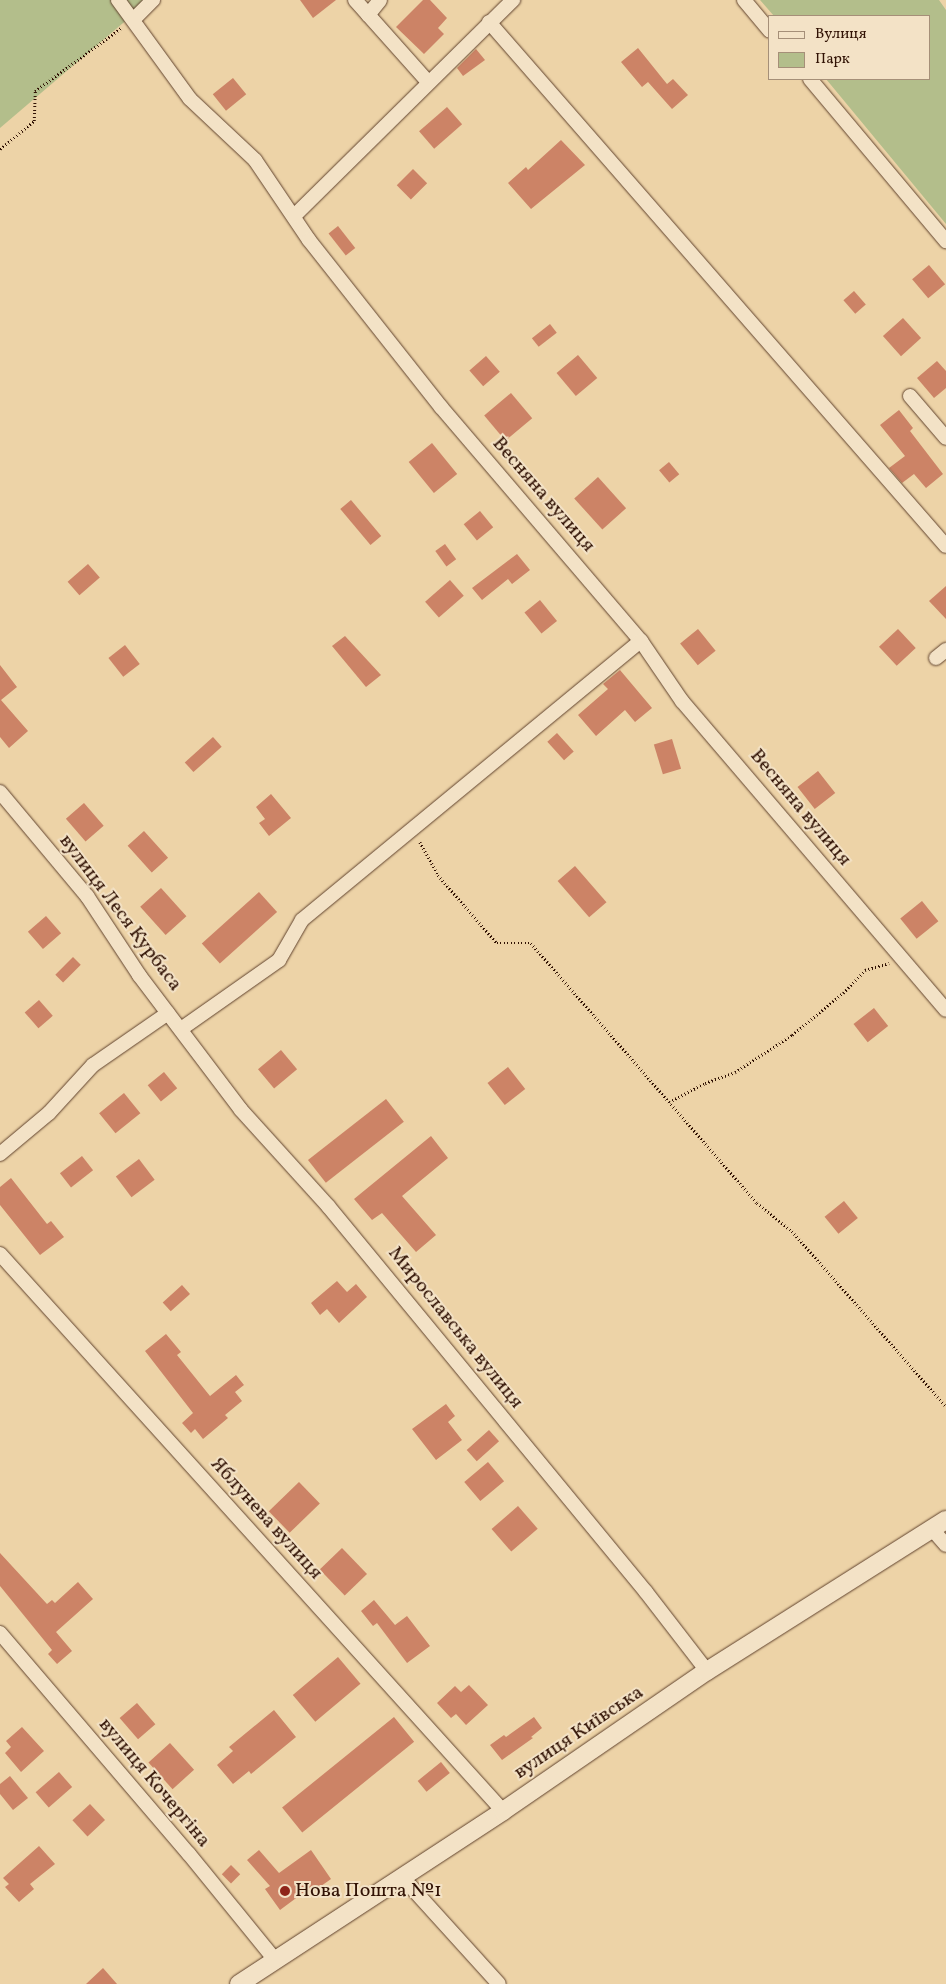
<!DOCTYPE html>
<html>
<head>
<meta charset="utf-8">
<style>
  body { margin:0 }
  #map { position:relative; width:946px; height:1984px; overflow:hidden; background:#edd3a7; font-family:Vollkorn,serif }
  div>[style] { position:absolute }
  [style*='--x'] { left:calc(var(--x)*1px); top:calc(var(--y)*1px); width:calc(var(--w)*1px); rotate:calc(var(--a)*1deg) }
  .green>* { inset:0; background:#b3be8b }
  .building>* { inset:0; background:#cc8366; transform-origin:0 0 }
  .path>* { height:2.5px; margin-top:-1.25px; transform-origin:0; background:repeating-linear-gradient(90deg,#311204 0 1px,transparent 0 3.5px) }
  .roads { filter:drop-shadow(0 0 1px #60422d) drop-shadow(0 0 1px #60422d) }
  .minor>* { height:14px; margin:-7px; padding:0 7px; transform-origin:7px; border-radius:7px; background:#f3e2c6 }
  .tertiary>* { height:18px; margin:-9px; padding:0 9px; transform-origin:9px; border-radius:9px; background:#f3e2c6 }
  .dots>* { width:14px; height:14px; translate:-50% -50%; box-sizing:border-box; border:2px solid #f3e2c6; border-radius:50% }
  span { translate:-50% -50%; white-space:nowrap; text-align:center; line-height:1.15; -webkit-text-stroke:4px #f3e2c6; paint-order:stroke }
  .street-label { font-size:20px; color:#311204 }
  .poi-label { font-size:20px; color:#311204 }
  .left { translate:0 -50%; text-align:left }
  .legend { position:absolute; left:768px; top:15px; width:162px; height:65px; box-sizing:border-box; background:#f3e2c6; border:1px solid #a58f78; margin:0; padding:6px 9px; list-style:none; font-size:15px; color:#311204 }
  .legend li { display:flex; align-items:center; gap:10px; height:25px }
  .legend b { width:25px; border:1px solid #a58f78 }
</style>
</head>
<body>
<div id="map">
  <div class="green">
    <div style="clip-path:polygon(0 0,150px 0,0 128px)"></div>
    <div style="clip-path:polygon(760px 0,939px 0,946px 10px,946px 224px,826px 79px,930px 79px,930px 16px,774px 16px)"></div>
  </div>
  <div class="building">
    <div style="clip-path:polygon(300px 0,336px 0,313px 18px)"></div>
    <div style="clip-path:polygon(423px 0,430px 0,447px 18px,438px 28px,444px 34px,424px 54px,396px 27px)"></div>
    <div style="clip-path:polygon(638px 48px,667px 84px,673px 79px,688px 95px,672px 109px,648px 82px,642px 87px,621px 62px)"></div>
    <div style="clip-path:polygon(476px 49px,485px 60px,463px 76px,457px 68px)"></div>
    <div style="left:233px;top:78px;width:21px;height:26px;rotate:51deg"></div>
    <div style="left:447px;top:107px;width:23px;height:37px;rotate:49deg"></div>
    <div style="clip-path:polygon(561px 140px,585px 165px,531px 209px,508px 183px,526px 167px,528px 170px)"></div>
    <div style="left:413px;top:169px;width:20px;height:23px;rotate:45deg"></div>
    <div style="left:338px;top:226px;width:28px;height:12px;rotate:52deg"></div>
    <div style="left:929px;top:265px;width:25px;height:22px;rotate:50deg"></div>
    <div style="left:854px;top:291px;width:18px;height:14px;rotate:49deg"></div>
    <div style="left:903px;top:318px;width:27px;height:27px;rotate:48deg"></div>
    <div style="left:550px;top:324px;width:11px;height:23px;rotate:52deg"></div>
    <div style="left:578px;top:355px;width:30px;height:28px;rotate:50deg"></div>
    <div style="left:486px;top:356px;width:21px;height:22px;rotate:49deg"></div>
    <div style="clip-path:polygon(937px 361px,946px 371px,946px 388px,934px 398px,917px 378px)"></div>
    <div style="left:511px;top:393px;width:33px;height:35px;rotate:50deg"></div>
    <div style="clip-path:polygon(899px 410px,913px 428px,910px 431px,943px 474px,926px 488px,914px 474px,902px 483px,889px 468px,905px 456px,880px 425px)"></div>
    <div style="left:432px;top:443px;width:40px;height:30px;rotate:51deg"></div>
    <div style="left:669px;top:462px;width:16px;height:13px;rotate:50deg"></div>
    <div style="left:598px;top:477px;width:42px;height:32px;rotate:48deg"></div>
    <div style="left:351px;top:500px;width:47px;height:14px;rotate:50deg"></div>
    <div style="left:480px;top:511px;width:21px;height:21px;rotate:51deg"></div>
    <div style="left:445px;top:544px;width:19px;height:12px;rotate:54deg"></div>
    <div style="clip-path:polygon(517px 554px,530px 570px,512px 584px,508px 579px,482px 600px,472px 588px)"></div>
    <div style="left:88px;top:564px;width:18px;height:27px;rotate:49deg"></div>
    <div style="left:450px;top:580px;width:21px;height:33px;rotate:49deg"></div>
    <div style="clip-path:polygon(946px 586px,946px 619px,929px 601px)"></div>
    <div style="left:540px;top:600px;width:27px;height:20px;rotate:51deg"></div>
    <div style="left:698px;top:629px;width:28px;height:23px;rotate:51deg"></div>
    <div style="left:898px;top:629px;width:26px;height:26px;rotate:47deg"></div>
    <div style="clip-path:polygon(345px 636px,381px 675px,366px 687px,332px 646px)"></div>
    <div style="left:125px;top:645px;width:24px;height:21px;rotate:52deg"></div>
    <div style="clip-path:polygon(0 665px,17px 687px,1px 700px,28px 731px,9px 748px,0 737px)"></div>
    <div style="clip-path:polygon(620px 670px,652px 708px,635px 722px,625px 710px,596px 736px,578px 715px,608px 689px,603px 684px)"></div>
    <div style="left:557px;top:733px;width:25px;height:13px;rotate:48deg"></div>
    <div style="left:213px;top:737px;width:13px;height:38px;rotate:48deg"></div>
    <div style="left:672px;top:739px;width:31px;height:19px;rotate:73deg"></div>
    <div style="left:818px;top:771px;width:28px;height:26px;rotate:52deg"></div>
    <div style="clip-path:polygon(271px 794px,291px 818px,269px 836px,259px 823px,265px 819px,256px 807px)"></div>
    <div style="left:84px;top:803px;width:30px;height:24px;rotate:49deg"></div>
    <div style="left:144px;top:831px;width:36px;height:22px;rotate:48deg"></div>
    <div style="left:575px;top:866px;width:48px;height:23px;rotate:49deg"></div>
    <div style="left:161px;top:888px;width:38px;height:28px;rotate:48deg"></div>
    <div style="left:259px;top:892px;width:27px;height:77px;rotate:48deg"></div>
    <div style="left:922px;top:901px;width:26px;height:28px;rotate:51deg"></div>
    <div style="left:46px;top:916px;width:23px;height:24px;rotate:49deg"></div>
    <div style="left:73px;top:957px;width:11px;height:25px;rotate:45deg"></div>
    <div style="left:39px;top:1000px;width:21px;height:19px;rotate:49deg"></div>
    <div style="left:874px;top:1008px;width:23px;height:26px;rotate:52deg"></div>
    <div style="left:281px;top:1050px;width:25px;height:30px;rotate:50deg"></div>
    <div style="left:508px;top:1067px;width:28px;height:26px;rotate:52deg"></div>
    <div style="left:164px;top:1072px;width:21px;height:21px;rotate:51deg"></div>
    <div style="left:124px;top:1093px;width:26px;height:32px;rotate:51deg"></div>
    <div style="left:386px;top:1099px;width:29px;height:99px;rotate:52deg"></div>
    <div style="clip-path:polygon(431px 1136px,448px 1158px,402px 1196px,436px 1235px,416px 1252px,382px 1213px,372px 1220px,354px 1199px)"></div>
    <div style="left:82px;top:1156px;width:18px;height:28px;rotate:52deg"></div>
    <div style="left:139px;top:1159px;width:26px;height:29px;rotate:53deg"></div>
    <div style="clip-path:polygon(11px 1178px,47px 1224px,51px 1221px,64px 1237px,40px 1255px,0 1205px,0 1187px)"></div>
    <div style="left:844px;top:1201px;width:22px;height:25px;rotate:51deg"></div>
    <div style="clip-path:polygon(337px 1281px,347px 1292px,356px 1284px,367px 1297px,339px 1323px,327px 1309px,320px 1315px,311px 1303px)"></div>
    <div style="left:182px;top:1285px;width:12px;height:26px;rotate:48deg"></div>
    <div style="clip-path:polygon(166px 1334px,181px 1352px,177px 1355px,210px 1396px,236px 1375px,244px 1385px,235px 1392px,242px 1401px,225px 1415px,228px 1418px,203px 1439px,195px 1429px,191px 1433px,182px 1423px,193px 1413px,145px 1351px)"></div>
    <div style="clip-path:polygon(446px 1404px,455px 1416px,448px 1422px,462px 1440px,436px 1460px,412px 1429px)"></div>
    <div style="left:489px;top:1430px;width:15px;height:30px;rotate:48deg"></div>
    <div style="left:488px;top:1462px;width:25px;height:31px;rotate:50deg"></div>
    <div style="left:299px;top:1482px;width:30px;height:42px;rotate:46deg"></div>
    <div style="left:518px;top:1506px;width:30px;height:35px;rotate:49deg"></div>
    <div style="left:342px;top:1548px;width:36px;height:31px;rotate:46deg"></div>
    <div style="clip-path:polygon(0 1553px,47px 1604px,52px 1600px,55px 1603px,78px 1582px,93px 1599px,56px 1632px,72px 1651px,57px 1664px,48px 1654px,52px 1650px,0 1586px)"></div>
    <div style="clip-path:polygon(374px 1600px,395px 1625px,407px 1616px,430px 1646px,407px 1663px,377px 1623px,373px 1626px,361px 1611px)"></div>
    <div style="left:338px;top:1657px;width:35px;height:59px;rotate:50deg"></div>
    <div style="clip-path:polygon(469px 1685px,488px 1705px,466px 1725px,456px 1714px,451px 1718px,437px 1703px,455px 1686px,461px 1692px)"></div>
    <div style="left:137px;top:1703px;width:28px;height:23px;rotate:49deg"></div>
    <div style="clip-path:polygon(274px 1710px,296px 1737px,251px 1774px,249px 1771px,233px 1784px,217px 1765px,233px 1751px,229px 1747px)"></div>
    <div style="left:394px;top:1717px;width:32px;height:144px;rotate:51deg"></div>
    <div style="clip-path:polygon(534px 1717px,542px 1728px,531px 1737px,533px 1738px,502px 1760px,490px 1745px,504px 1735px,506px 1737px)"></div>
    <div style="clip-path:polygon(22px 1727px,44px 1751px,21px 1772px,5px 1753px,11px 1747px,6px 1741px)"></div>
    <div style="left:170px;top:1743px;width:36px;height:29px;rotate:48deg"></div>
    <div style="left:441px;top:1762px;width:14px;height:30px;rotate:51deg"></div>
    <div style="left:59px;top:1772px;width:20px;height:31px;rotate:49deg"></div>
    <div style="clip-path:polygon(10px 1776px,28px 1798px,13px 1810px,0 1794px,0 1784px)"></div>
    <div style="left:90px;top:1804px;width:22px;height:24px;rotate:47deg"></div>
    <div style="clip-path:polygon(39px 1846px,55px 1864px,30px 1884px,34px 1889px,19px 1902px,5px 1887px,9px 1884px,3px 1878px)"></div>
    <div style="clip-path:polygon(259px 1850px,279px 1873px,311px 1850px,331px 1879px,314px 1891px,311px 1887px,280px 1910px,265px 1889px,270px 1886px,247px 1860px)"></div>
    <div style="left:231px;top:1865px;width:13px;height:13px;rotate:45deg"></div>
    <div style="clip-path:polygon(103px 1968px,117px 1984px,86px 1984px)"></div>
  </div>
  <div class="path">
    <div style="--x:0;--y:149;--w:44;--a:-39.5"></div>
    <div style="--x:34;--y:121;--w:30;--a:-88"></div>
    <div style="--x:35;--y:91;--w:107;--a:-36.2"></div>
    <div style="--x:420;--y:842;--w:38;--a:61"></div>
    <div style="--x:438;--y:875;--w:90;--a:49.1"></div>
    <div style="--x:497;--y:943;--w:34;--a:0"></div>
    <div style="--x:531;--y:943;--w:344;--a:49"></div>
    <div style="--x:757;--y:1203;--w:45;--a:38.7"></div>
    <div style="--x:792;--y:1231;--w:233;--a:48.7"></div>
    <div style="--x:669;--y:1102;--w:41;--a:-27.8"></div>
    <div style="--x:705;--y:1083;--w:32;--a:-20"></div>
    <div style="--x:735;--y:1072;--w:68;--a:-33"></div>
    <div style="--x:792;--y:1035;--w:66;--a:-39.5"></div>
    <div style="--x:843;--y:993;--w:32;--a:-46"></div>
    <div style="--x:865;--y:970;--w:25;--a:-16"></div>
  </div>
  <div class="roads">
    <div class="minor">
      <div style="--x:118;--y:0;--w:122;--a:54"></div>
      <div style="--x:190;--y:99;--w:89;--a:43.2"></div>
      <div style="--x:255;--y:160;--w:97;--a:56"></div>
      <div style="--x:309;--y:240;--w:213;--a:51.7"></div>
      <div style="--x:441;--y:407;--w:308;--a:49.5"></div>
      <div style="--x:641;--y:641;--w:73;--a:55.7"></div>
      <div style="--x:682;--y:701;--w:406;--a:49.5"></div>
      <div style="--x:355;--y:0;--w:110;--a:48.3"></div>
      <div style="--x:744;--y:0;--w:40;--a:50"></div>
      <div style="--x:368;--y:15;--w:19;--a:-51"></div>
      <div style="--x:134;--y:19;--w:27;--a:-45"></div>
      <div style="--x:489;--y:22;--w:695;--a:48.91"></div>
      <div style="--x:810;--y:79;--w:212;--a:50"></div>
      <div style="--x:294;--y:216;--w:308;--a:-44.6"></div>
      <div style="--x:910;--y:396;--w:55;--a:49.4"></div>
      <div style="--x:936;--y:658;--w:13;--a:-39"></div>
      <div style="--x:0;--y:792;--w:136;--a:50.1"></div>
      <div style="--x:87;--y:896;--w:95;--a:56.6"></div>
      <div style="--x:139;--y:975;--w:169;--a:52.9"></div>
      <div style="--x:241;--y:1110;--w:130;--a:47.8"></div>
      <div style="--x:328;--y:1206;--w:500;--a:50.52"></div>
      <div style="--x:646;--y:1592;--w:100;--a:52.3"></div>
      <div style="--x:181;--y:1029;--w:120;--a:-35.1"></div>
      <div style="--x:279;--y:960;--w:46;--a:-60.1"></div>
      <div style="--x:302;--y:920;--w:439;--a:-39.5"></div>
      <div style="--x:0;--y:1154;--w:64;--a:-39.9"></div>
      <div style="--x:49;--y:1113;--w:65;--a:-47.5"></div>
      <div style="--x:93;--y:1065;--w:91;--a:-34.7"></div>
      <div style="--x:0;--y:1254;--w:751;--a:47.92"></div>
      <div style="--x:932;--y:1529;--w:21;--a:49"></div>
      <div style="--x:0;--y:1633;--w:291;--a:49.5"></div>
      <div style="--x:189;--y:1854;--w:138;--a:50.9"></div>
      <div style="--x:402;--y:1877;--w:144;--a:47.8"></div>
    </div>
    <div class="tertiary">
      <div style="--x:239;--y:1984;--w:316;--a:-33.2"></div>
      <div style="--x:503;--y:1811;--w:247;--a:-34.5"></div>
      <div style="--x:707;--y:1671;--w:283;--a:-32.3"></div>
    </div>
  </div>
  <div class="dots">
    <div style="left:285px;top:1891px;background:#8f2418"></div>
  </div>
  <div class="street-label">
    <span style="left:543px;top:495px;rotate:49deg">Весняна вулиця</span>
    <span style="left:800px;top:808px;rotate:50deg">Весняна вулиця</span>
    <span style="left:120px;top:913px;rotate:53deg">вулиця Леся Курбаса</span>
    <span style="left:455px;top:1328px;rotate:51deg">Мирославська вулиця</span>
    <span style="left:266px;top:1519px;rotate:48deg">Яблунева вулиця</span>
    <span style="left:579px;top:1733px;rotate:-34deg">вулиця Київська</span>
    <span style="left:154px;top:1783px;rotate:50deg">вулиця Кочергіна</span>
  </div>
  <div class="poi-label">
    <span class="left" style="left:295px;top:1891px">Нова Пошта №1</span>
  </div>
  <ul class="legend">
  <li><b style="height:6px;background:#f3e2c6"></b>Вулиця</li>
  <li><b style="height:14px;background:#b3be8b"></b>Парк</li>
  </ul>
</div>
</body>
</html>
